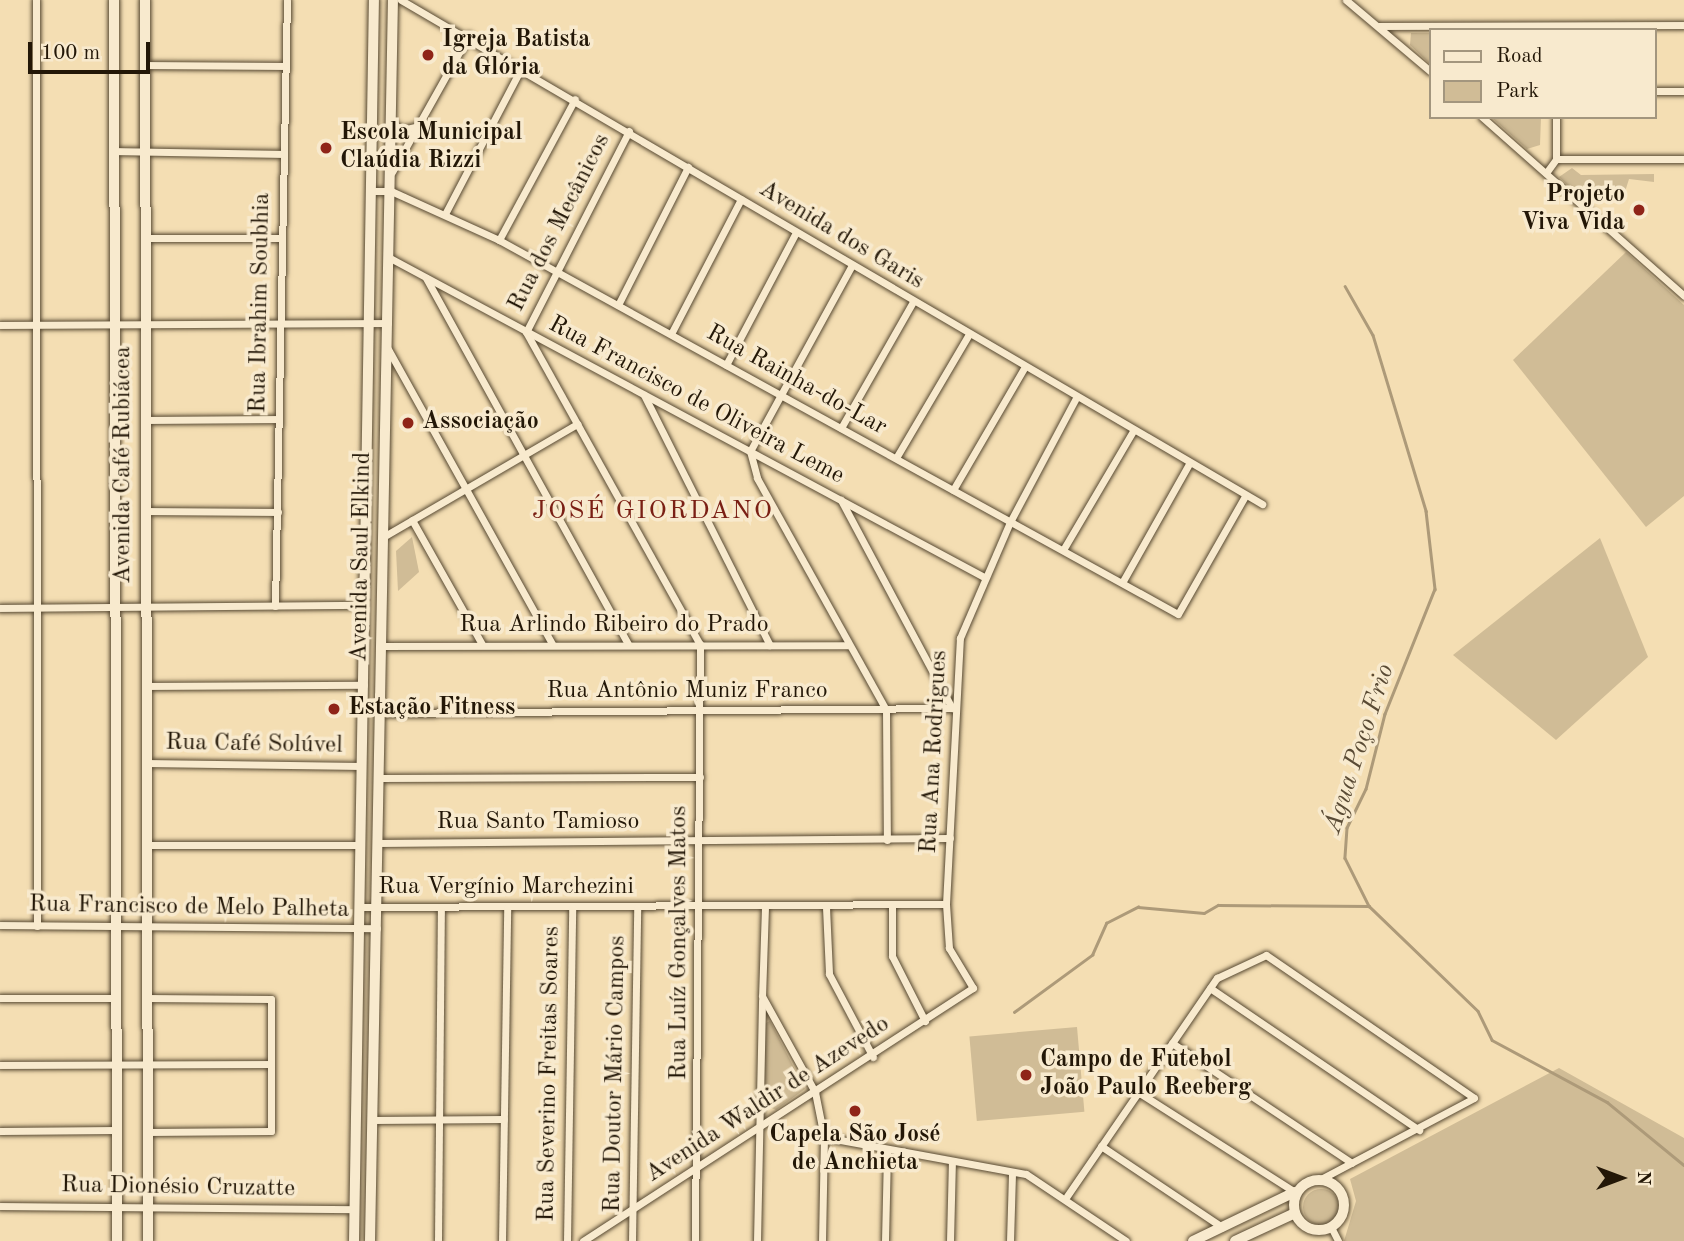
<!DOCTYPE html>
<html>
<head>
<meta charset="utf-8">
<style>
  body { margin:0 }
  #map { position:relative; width:1684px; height:1241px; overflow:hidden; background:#f4deb3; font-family:"Old Standard TT",serif }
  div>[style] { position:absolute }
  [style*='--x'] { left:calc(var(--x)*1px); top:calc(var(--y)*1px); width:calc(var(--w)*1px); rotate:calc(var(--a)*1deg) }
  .green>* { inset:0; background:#d0bc96; transform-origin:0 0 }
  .round { border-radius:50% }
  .stream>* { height:2.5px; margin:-1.25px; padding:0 1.25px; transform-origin:1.25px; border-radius:1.25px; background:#ad9a79 }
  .roads { filter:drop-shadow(0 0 2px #574932) drop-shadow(0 0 2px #574932) }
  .street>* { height:7px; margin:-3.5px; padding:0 3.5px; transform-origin:3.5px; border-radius:3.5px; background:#f8eace }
  .secondary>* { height:10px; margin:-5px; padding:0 5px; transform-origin:5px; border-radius:5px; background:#f8eace }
  .secondary>.ring { margin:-5px; padding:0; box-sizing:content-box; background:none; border:10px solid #f8eace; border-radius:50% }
  .dots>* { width:19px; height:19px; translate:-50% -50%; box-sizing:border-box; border:4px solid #f8eace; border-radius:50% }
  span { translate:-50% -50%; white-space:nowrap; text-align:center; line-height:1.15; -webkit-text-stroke:7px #f8eace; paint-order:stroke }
  .poi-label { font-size:24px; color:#231707; font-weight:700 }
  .left { translate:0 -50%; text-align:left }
  .right { translate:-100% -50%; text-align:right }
  .street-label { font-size:24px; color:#231707 }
  .neighbourhood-label { font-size:26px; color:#7a1f14; letter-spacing:2px }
  .water-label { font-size:26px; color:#5a4b35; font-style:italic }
  .legend { position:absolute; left:1429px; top:28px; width:228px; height:91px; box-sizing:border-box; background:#f8eace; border:2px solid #a3967e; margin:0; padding:9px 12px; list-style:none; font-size:21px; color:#231707 }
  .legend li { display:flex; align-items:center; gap:14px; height:35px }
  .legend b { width:35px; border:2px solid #a3967e }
  .north { position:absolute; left:1586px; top:1143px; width:70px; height:70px; -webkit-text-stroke:5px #f8eace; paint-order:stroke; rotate:90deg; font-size:19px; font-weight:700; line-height:28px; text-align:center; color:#231707 }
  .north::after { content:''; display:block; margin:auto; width:24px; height:32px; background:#231707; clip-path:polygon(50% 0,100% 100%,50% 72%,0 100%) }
  .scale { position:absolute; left:28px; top:42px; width:122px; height:32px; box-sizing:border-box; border:4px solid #231707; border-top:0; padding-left:9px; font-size:21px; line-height:24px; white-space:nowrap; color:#231707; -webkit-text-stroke:5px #f8eace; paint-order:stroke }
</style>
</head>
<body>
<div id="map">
  <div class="green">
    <div style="clip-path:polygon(1411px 33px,1430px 33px,1430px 64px,1410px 45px)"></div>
    <div style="clip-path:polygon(1491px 117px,1541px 117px,1540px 145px,1527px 149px)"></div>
    <div style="clip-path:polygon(1572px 168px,1581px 175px,1654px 174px,1654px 182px,1629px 179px,1624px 195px,1575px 192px,1559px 177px)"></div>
    <div style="clip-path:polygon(1626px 252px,1684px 305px,1684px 496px,1646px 527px,1513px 360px)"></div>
    <div style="clip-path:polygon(412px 537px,419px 572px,398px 591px,396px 551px)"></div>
    <div style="clip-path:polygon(1600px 538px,1648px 657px,1556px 740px,1453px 655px)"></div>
    <div style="clip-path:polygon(770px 1021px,805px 1089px,776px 1110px,763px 1104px,764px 1024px)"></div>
    <div style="left:1077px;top:1027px;width:85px;height:108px;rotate:85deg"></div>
    <div style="clip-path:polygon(1559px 1068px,1684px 1138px,1684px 1241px,1344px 1241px,1356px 1201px,1350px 1179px)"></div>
    <div class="round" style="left:1303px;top:1189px;width:36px;height:36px"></div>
  </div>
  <div class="stream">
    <div style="--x:1345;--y:286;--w:56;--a:60.3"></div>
    <div style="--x:1373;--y:335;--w:184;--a:73.2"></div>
    <div style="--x:1426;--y:511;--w:79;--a:83.4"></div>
    <div style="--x:1435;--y:589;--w:135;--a:111.8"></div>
    <div style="--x:1385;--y:714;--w:77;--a:104.2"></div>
    <div style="--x:1366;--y:789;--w:43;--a:116"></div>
    <div style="--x:1347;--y:828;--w:30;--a:94"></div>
    <div style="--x:1345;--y:858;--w:54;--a:63.4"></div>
    <div style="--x:1369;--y:906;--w:151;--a:43.9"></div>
    <div style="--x:1478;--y:1011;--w:32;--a:64"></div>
    <div style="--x:1492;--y:1040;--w:131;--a:28.3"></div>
    <div style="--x:1607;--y:1102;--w:99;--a:39.3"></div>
    <div style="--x:1014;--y:1012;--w:97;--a:-36.2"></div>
    <div style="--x:1092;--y:955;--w:35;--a:-66"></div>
    <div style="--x:1106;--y:923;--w:36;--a:-27"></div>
    <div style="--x:1138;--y:907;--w:66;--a:5.2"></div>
    <div style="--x:1204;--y:913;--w:16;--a:-30"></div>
    <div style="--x:1218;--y:905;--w:151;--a:0.4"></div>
  </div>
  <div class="roads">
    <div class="street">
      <div style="--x:36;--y:0;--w:926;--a:89.94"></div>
      <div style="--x:401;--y:0;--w:998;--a:30.34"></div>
      <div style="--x:1346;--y:0;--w:110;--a:40.2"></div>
      <div style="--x:1379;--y:26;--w:305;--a:-0.2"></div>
      <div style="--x:145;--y:65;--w:140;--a:0.4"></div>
      <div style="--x:1654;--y:91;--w:30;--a:0"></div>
      <div style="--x:1482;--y:117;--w:270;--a:41.5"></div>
      <div style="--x:1556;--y:117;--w:42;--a:90"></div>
      <div style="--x:391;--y:122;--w:14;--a:36"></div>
      <div style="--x:402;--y:130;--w:18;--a:-13"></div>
      <div style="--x:629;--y:131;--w:226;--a:117.1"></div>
      <div style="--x:526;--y:332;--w:357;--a:60.9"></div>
      <div style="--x:700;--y:644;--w:597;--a:90.48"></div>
      <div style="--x:114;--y:151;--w:168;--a:1"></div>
      <div style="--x:392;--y:172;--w:157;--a:-60.7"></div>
      <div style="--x:1546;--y:173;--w:17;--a:-54"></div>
      <div style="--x:1556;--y:159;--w:128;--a:0"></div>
      <div style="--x:369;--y:191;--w:22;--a:0"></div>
      <div style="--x:391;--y:191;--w:119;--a:24.4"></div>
      <div style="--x:499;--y:240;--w:775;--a:28.85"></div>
      <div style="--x:1178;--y:614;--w:136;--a:-60.4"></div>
      <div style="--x:445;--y:214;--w:166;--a:-62.4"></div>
      <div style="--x:145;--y:238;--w:135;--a:0"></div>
      <div style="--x:499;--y:240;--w:160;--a:-61.7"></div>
      <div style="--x:390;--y:258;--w:674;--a:28.24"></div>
      <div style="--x:852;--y:265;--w:212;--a:118.7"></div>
      <div style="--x:750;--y:451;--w:28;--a:75"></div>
      <div style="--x:757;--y:478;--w:265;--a:60.9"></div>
      <div style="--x:886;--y:710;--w:130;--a:89.6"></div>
      <div style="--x:426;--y:278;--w:418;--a:61.1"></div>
      <div style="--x:618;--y:305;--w:155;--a:-63.1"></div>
      <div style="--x:0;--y:325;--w:388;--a:-0.3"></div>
      <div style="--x:671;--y:334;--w:152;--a:-62.6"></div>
      <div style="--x:388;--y:349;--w:338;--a:60.9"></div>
      <div style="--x:726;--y:365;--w:150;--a:-62.2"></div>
      <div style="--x:644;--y:395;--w:280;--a:63.3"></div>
      <div style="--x:147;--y:420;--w:132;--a:-0.4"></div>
      <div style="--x:841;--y:428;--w:145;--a:-60.3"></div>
      <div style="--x:896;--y:458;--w:142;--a:-59.5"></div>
      <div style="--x:953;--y:490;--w:141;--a:-59.8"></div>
      <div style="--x:146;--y:511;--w:132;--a:0.4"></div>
      <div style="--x:412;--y:520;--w:142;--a:60.6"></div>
      <div style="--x:383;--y:537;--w:225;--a:-30.2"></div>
      <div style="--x:1063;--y:550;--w:138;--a:-59.5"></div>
      <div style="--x:1123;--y:581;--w:134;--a:-60.6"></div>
      <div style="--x:275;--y:606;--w:606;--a:-88.87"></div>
      <div style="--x:0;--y:608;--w:365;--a:-0.5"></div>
      <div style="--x:381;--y:646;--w:466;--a:-0.1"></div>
      <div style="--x:145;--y:686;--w:219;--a:-0.3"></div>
      <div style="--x:381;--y:713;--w:571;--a:-0.5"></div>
      <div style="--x:952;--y:708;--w:236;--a:-118.1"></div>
      <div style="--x:145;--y:763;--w:217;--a:0.8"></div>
      <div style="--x:379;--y:778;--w:321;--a:-0.2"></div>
      <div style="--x:378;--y:843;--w:572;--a:-0.5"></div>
      <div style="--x:146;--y:845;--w:215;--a:0"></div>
      <div style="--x:892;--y:906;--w:50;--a:90"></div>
      <div style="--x:892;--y:956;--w:73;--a:63.1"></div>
      <div style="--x:360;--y:907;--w:586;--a:-0.29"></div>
      <div style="--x:765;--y:907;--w:89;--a:91.9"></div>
      <div style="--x:762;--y:996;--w:110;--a:61.1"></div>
      <div style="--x:815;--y:1092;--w:46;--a:78.7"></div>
      <div style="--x:824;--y:1137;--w:104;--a:91.1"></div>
      <div style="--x:826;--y:907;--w:67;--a:87.4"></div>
      <div style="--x:829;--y:974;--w:94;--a:62.1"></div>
      <div style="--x:0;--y:925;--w:377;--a:0.5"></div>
      <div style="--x:1210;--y:988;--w:253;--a:34.2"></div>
      <div style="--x:0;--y:998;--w:115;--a:0"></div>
      <div style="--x:146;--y:998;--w:125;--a:0.5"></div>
      <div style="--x:271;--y:999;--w:132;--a:90"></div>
      <div style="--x:271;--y:1131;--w:124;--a:179.5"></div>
      <div style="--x:1172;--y:1043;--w:216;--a:33.7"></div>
      <div style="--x:0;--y:1065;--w:271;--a:-0.2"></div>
      <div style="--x:1138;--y:1092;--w:186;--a:32.5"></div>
      <div style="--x:372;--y:1120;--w:132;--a:-0.4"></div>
      <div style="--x:0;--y:1131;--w:116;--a:-0.5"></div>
      <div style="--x:824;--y:1137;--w:205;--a:10.4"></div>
      <div style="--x:1026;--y:1174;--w:120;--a:33.8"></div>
      <div style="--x:1101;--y:1146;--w:146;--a:33.8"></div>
      <div style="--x:1067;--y:1196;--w:265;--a:-55.5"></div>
      <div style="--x:1217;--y:978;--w:54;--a:-25.1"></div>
      <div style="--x:1266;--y:955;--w:252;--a:34.5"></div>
      <div style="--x:1474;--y:1098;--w:173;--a:152.1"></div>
      <div style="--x:0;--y:1206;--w:355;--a:0.5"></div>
      <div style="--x:1331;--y:1227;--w:16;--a:63"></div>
      <div style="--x:438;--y:1241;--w:334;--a:-89.5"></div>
      <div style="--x:502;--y:1241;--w:333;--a:-89.1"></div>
      <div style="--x:567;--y:1241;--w:333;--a:-89.1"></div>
      <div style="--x:583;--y:1241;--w:465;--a:-33"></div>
      <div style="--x:973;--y:988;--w:47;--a:-121"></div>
      <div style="--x:949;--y:948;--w:44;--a:-93.9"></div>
      <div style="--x:946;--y:904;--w:266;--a:-87"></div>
      <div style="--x:960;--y:638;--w:126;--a:-66.7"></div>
      <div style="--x:1010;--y:522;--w:140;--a:-62"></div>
      <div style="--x:632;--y:1241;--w:333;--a:-89.1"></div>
      <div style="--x:757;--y:1241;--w:241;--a:-88.8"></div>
      <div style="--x:885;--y:1241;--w:91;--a:-88.7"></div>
      <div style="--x:950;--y:1241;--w:80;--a:-88.6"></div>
      <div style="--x:1010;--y:1241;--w:69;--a:-88.3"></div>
    </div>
    <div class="secondary">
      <div style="--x:114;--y:0;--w:1241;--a:89.86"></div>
      <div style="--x:145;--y:0;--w:1241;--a:89.86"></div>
      <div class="ring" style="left:1294px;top:1180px;width:40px;height:40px"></div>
      <div style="--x:354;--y:1241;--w:1241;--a:-89.08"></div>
      <div style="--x:370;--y:1241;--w:1241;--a:-88.94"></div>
      <div style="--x:1193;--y:1241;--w:113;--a:-25.7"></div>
      <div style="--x:1235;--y:1241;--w:66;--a:-25"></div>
    </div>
  </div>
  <div class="dots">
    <div style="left:428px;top:55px;background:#8f2418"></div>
    <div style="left:326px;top:148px;background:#8f2418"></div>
    <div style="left:1639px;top:210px;background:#8f2418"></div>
    <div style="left:408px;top:423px;background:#8f2418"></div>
    <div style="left:334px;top:709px;background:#8f2418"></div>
    <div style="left:1026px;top:1075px;background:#8f2418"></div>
    <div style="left:855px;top:1111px;background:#8f2418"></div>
  </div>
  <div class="poi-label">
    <span class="left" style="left:442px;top:55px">Igreja Batista<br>da Glória</span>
    <span class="left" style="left:340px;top:148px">Escola Municipal<br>Claúdia Rizzi</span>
    <span class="right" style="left:1625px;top:210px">Projeto<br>Viva Vida</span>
    <span class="left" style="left:422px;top:423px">Associação</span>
    <span class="left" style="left:348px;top:709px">Estação Fitness</span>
    <span class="left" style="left:1040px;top:1075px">Campo de Futebol<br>João Paulo Reeberg</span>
    <span style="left:855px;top:1150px">Capela São José<br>de Anchieta</span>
  </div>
  <div class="street-label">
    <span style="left:560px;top:223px;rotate:-63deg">Rua dos Mecânicos</span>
    <span style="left:841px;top:236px;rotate:31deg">Avenida dos Garis</span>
    <span style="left:261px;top:303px;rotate:-89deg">Rua Ibrahim Soubhia</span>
    <span style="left:796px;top:381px;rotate:29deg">Rua Rainha-do-Lar</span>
    <span style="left:696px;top:401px;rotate:28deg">Rua Francisco de Oliveira Leme</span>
    <span style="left:124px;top:465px;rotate:-90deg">Avenida Café Rubiácea</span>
    <span style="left:362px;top:557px;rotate:-89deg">Avenida Saul Elkind</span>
    <span style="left:614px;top:626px">Rua Arlindo Ribeiro do Prado</span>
    <span style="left:687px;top:692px">Rua Antônio Muniz Franco</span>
    <span style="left:254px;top:745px;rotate:1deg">Rua Café Solúvel</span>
    <span style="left:935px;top:752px;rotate:-87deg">Rua Ana Rodrigues</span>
    <span style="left:538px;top:823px">Rua Santo Tamioso</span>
    <span style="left:506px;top:888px">Rua Vergínio Marchezini</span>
    <span style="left:189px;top:908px;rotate:1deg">Rua Francisco de Melo Palheta</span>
    <span style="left:680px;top:943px;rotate:-90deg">Rua Luíz Gonçalves Matos</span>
    <span style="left:550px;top:1074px;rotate:-89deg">Rua Severino Freitas Soares</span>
    <span style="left:616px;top:1074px;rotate:-89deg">Rua Doutor Mário Campos</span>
    <span style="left:768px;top:1100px;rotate:-33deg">Avenida Waldir de Azevedo</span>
    <span style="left:178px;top:1188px;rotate:1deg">Rua Dionésio Cruzatte</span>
  </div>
  <div class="neighbourhood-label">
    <span style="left:653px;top:512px">JOSÉ GIORDANO</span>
  </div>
  <div class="water-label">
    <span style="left:1360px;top:749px;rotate:-72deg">Água Poço Frio</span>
  </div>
  <ul class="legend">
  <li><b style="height:9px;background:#f8eace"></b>Road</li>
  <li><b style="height:19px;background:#d0bc96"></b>Park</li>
  </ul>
  <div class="north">N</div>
  <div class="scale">100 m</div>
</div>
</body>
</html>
